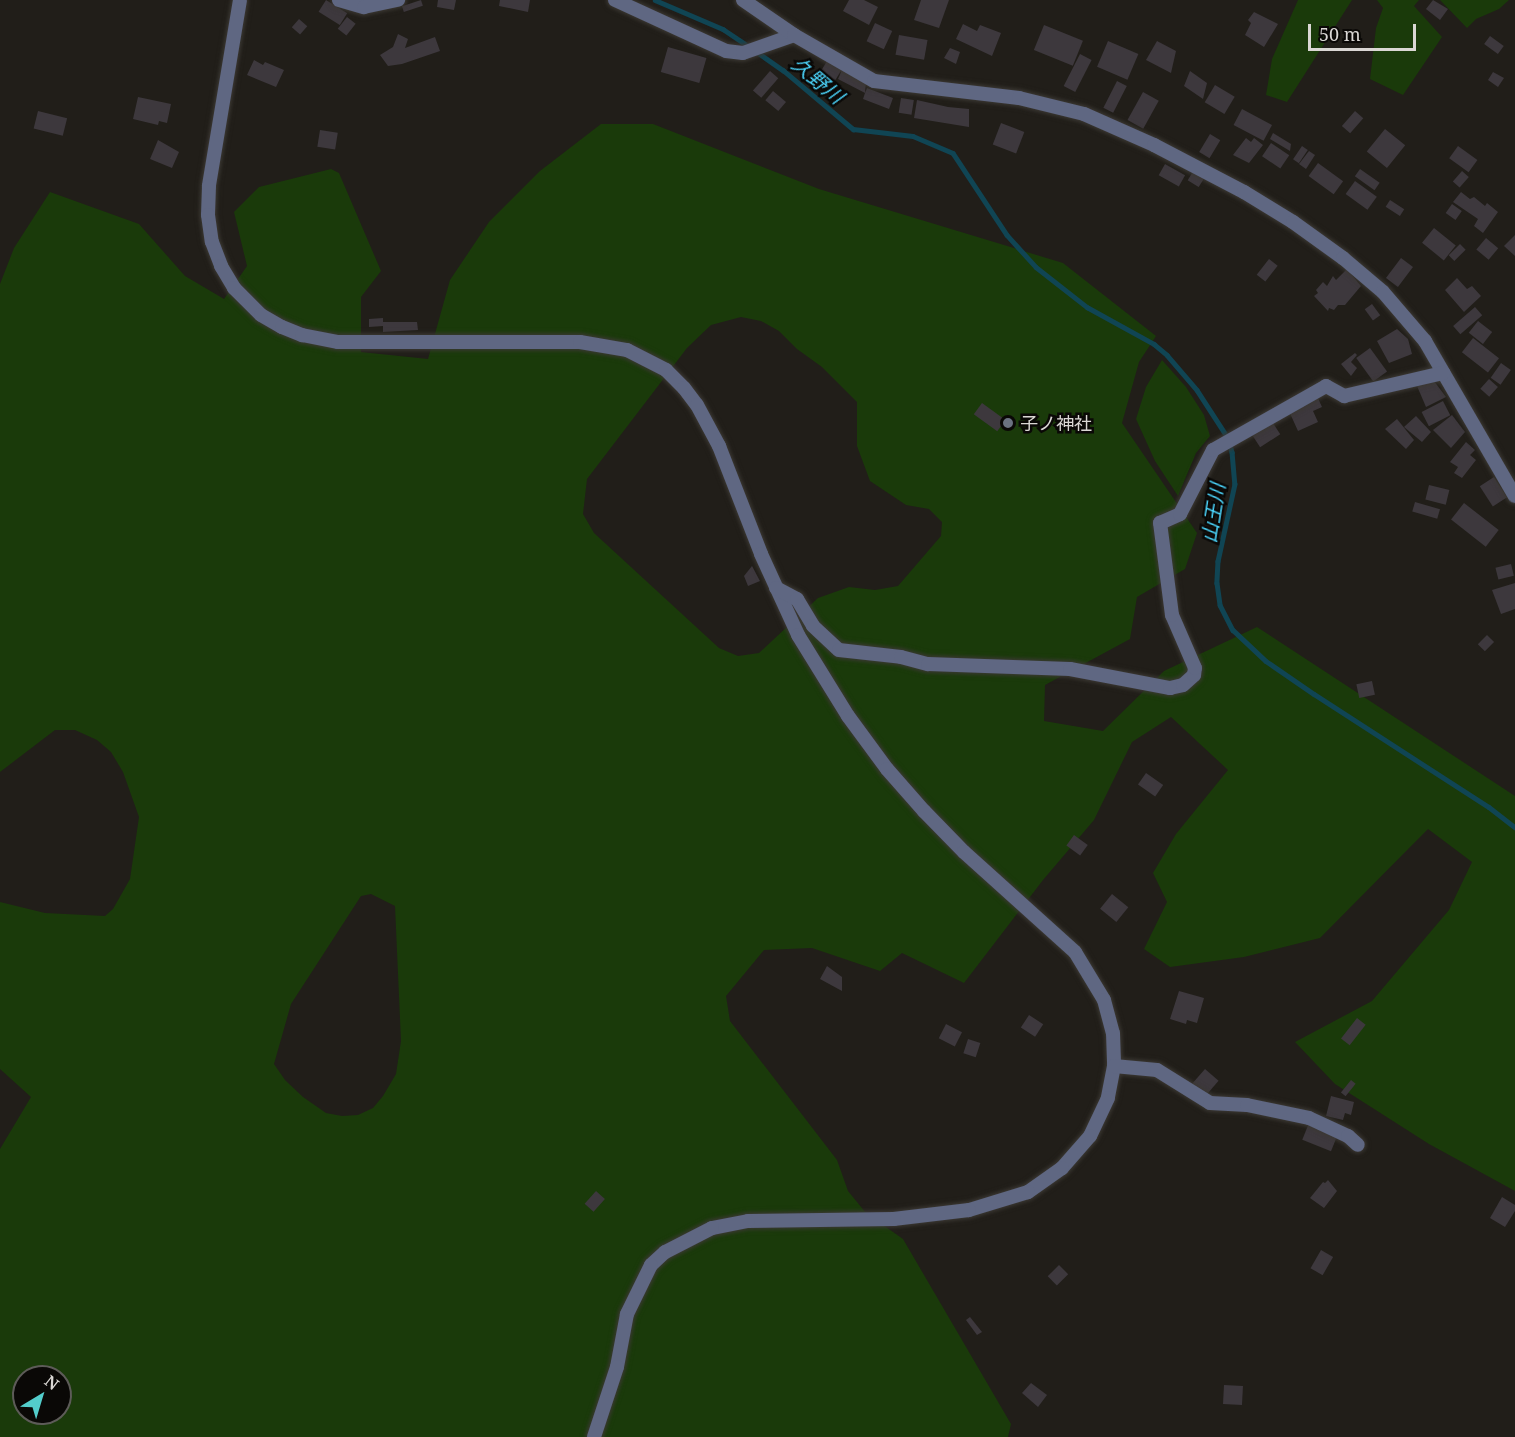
<!DOCTYPE html>
<html>
<head>
<meta charset="utf-8">
<style>
  body { margin:0 }
  #map { position:relative; width:1515px; height:1437px; overflow:hidden; background:#211e19; font-family:"Noto Serif","Noto Sans JP",serif }
  div>[style] { position:absolute }
  [style*='--x'] { left:calc(var(--x)*1px); top:calc(var(--y)*1px); width:calc(var(--w)*1px); rotate:calc(var(--a)*1deg) }
  .green>* { inset:0; background:#1a3a0a }
  .stream>* { height:4.5px; margin:-2.25px; padding:0 2.25px; transform-origin:2.25px; border-radius:2.25px; background:#104554 }
  .building>* { inset:0; background:#3d383d; transform-origin:0 0 }
  .roads { filter:drop-shadow(0 0 2px #3b3833) drop-shadow(0 0 2px #3b3833) }
  .minor>* { height:14px; margin:-7px; padding:0 7px; transform-origin:7px; border-radius:7px; background:#5f6782 }
  .dots>* { width:16px; height:16px; translate:-50% -50%; box-sizing:border-box; border:3px solid #0a0806; border-radius:50% }
  span { translate:-50% -50%; white-space:nowrap; text-align:center; line-height:1.15; -webkit-text-stroke:5px #0a0806; paint-order:stroke }
  .poi-label { font-size:18px; color:#dad7d4 }
  .left { translate:0 -50%; text-align:left }
  .water-label { font-size:20px; color:#4cd6fd; font-style:italic }
  .north { position:absolute; left:12px; top:1365px; width:60px; height:60px; box-sizing:border-box; background:#0a0806; border:2px solid #5d5b58; border-radius:50%; rotate:38deg; font-size:16px; font-weight:700; line-height:24px; text-align:center; color:#dad7d4 }
  .north::after { content:''; display:block; margin:auto; width:21px; height:27px; background:#53cdcb; clip-path:polygon(50% 0,100% 100%,50% 72%,0 100%) }
  .scale { position:absolute; left:1308px; top:24px; width:108px; height:27px; box-sizing:border-box; border:3px solid #dad7d4; border-top:0; padding-left:8px; font-size:18px; line-height:21px; white-space:nowrap; color:#dad7d4; -webkit-text-stroke:4px #0a0806; paint-order:stroke }
</style>
</head>
<body>
<div id="map">
  <div class="green">
    <div style="clip-path:polygon(1298px 0,1352px 0,1287px 102px,1266px 95px,1272px 59px)"></div>
    <div style="clip-path:polygon(1377px 0,1419px 0,1414px 6px,1442px 37px,1403px 95px,1370px 79px,1376px 28px,1383px 8px)"></div>
    <div style="clip-path:polygon(1440px 0,1509px 0,1499px 9px,1476px 19px,1467px 28px)"></div>
    <div style="clip-path:polygon(evenodd,601px 124px,653px 124px,819px 189px,1063px 263px,1156px 336px,1139px 362px,1122px 423px,1197px 533px,1185px 569px,1137px 597px,1130px 639px,1045px 685px,1044px 721px,1103px 731px,1164px 671px,1257px 627px,1515px 796px,1515px 1191px,1429px 1144px,1335px 1084px,1295px 1042px,1372px 1001px,1449px 910px,1472px 862px,1428px 829px,1320px 938px,1244px 957px,1170px 967px,1144px 949px,1167px 902px,1153px 873px,1176px 834px,1228px 770px,1171px 717px,1132px 742px,1094px 820px,1043px 880px,964px 983px,902px 953px,880px 971px,812px 948px,764px 950px,726px 996px,730px 1021px,837px 1160px,848px 1191px,866px 1213px,903px 1239px,1011px 1424px,1008px 1437px,0 1437px,0 1149px,31px 1097px,0 1069px,0 902px,45px 913px,105px 916px,113px 909px,130px 879px,139px 817px,123px 772px,111px 752px,97px 740px,75px 730px,55px 730px,0 772px,0 284px,14px 248px,50px 192px,139px 224px,185px 276px,224px 299px,247px 266px,234px 212px,259px 187px,331px 169px,339px 173px,381px 271px,361px 297px,361px 352px,428px 359px,450px 280px,489px 222px,540px 171px,601px 124px,741px 317px,761px 321px,779px 331px,797px 349px,822px 367px,857px 402px,857px 446px,870px 481px,906px 505px,929px 509px,942px 522px,941px 536px,898px 586px,875px 590px,849px 587px,818px 598px,759px 653px,738px 656px,719px 648px,594px 533px,583px 514px,587px 479px,687px 348px,711px 325px,741px 317px,601px 124px,371px 894px,395px 906px,401px 1041px,396px 1074px,383px 1096px,373px 1108px,358px 1115px,342px 1116px,326px 1113px,303px 1097px,285px 1080px,274px 1064px,291px 1004px,361px 896px,371px 894px,601px 124px,24px 1377px,60px 1377px,60px 1413px,24px 1413px,24px 1377px)"></div>
    <div style="clip-path:polygon(1162px 360px,1186px 387px,1204px 415px,1210px 436px,1196px 453px,1178px 496px,1155px 461px,1136px 419px,1146px 387px)"></div>
  </div>
  <div class="stream">
    <div style="--x:655;--y:0;--w:74;--a:23.1"></div>
    <div style="--x:723;--y:29;--w:32;--a:34"></div>
    <div style="--x:757;--y:52;--w:32;--a:35"></div>
    <div style="--x:783;--y:70;--w:92;--a:40.1"></div>
    <div style="--x:853;--y:129;--w:60;--a:6.7"></div>
    <div style="--x:913;--y:136;--w:43;--a:23"></div>
    <div style="--x:953;--y:153;--w:98;--a:56.6"></div>
    <div style="--x:1007;--y:235;--w:43;--a:47.8"></div>
    <div style="--x:1036;--y:267;--w:65;--a:38.1"></div>
    <div style="--x:1087;--y:307;--w:77;--a:28.9"></div>
    <div style="--x:1154;--y:344;--w:17;--a:40"></div>
    <div style="--x:1167;--y:355;--w:46;--a:49.4"></div>
    <div style="--x:1197;--y:390;--w:57;--a:57.1"></div>
    <div style="--x:1228;--y:438;--w:15;--a:74"></div>
    <div style="--x:1232;--y:452;--w:32;--a:85"></div>
    <div style="--x:1235;--y:484;--w:79;--a:102.4"></div>
    <div style="--x:1218;--y:561;--w:22;--a:93"></div>
    <div style="--x:1217;--y:583;--w:22;--a:82"></div>
    <div style="--x:1220;--y:605;--w:28;--a:63"></div>
    <div style="--x:1233;--y:630;--w:45;--a:43.2"></div>
    <div style="--x:1266;--y:661;--w:58;--a:34.5"></div>
    <div style="--x:1314;--y:694;--w:208;--a:32.9"></div>
    <div style="--x:1489;--y:807;--w:33;--a:38"></div>
  </div>
  <div class="building">
    <div style="left:326px;top:0;width:25px;height:14px;rotate:32deg"></div>
    <div style="left:421px;top:0;width:6px;height:20px;rotate:72deg"></div>
    <div style="clip-path:polygon(438px 0,456px 0,454px 10px,437px 7px)"></div>
    <div style="clip-path:polygon(500px 0,530px 0,528px 12px,499px 6px)"></div>
    <div style="clip-path:polygon(849px 0,864px 0,878px 7px,869px 25px,843px 11px)"></div>
    <div style="clip-path:polygon(921px 0,949px 0,939px 28px,914px 20px)"></div>
    <div style="clip-path:polygon(1433px 0,1448px 9px,1440px 20px,1426px 9px)"></div>
    <div style="clip-path:polygon(1254px 12px,1278px 24px,1264px 47px,1245px 35px,1251px 23px,1248px 20px)"></div>
    <div style="left:347px;top:17px;width:11px;height:15px;rotate:38deg"></div>
    <div style="left:299px;top:19px;width:11px;height:11px;rotate:41deg"></div>
    <div style="left:875px;top:23px;width:19px;height:20px;rotate:25deg"></div>
    <div style="clip-path:polygon(963px 24px,977px 31px,980px 25px,1001px 33px,992px 56px,956px 39px)"></div>
    <div style="left:1044px;top:25px;width:42px;height:27px;rotate:22deg"></div>
    <div style="clip-path:polygon(398px 34px,408px 39px,405px 48px,435px 37px,440px 51px,402px 64px,388px 66px,380px 55px,393px 47px)"></div>
    <div style="left:899px;top:35px;width:29px;height:20px;rotate:10deg"></div>
    <div style="left:1490px;top:36px;width:17px;height:10px;rotate:36deg"></div>
    <div style="left:1108px;top:41px;width:33px;height:28px;rotate:23deg"></div>
    <div style="clip-path:polygon(1157px 41px,1176px 51px,1171px 73px,1146px 60px)"></div>
    <div style="left:668px;top:47px;width:40px;height:26px;rotate:16deg"></div>
    <div style="clip-path:polygon(950px 48px,960px 52px,956px 64px,944px 58px)"></div>
    <div style="left:1080px;top:54px;width:13px;height:36px;rotate:27deg"></div>
    <div style="clip-path:polygon(254px 60px,263px 65px,265px 62px,284px 70px,276px 87px,247px 75px)"></div>
    <div style="left:827px;top:61px;width:17px;height:14px;rotate:31deg"></div>
    <div style="clip-path:polygon(842px 70px,866px 82px,865px 93px,867px 88px,893px 98px,889px 109px,863px 99px,865px 93px,838px 79px)"></div>
    <div style="left:770px;top:71px;width:11px;height:26px;rotate:41deg"></div>
    <div style="clip-path:polygon(1190px 71px,1207px 83px,1203px 99px,1184px 86px)"></div>
    <div style="clip-path:polygon(1493px 72px,1504px 78px,1498px 87px,1488px 80px)"></div>
    <div style="left:1117px;top:81px;width:11px;height:30px;rotate:27deg"></div>
    <div style="left:1215px;top:85px;width:23px;height:20px;rotate:31deg"></div>
    <div style="left:773px;top:91px;width:17px;height:12px;rotate:40deg"></div>
    <div style="left:1143px;top:92px;width:18px;height:32px;rotate:29deg"></div>
    <div style="clip-path:polygon(138px 97px,171px 104px,167px 123px,159px 121px,158px 125px,133px 119px)"></div>
    <div style="left:901px;top:98px;width:13px;height:15px;rotate:9deg"></div>
    <div style="clip-path:polygon(917px 100px,948px 107px,969px 109px,969px 127px,914px 118px)"></div>
    <div style="left:1242px;top:109px;width:34px;height:18px;rotate:28deg"></div>
    <div style="left:38px;top:111px;width:30px;height:18px;rotate:14deg"></div>
    <div style="left:1355px;top:111px;width:11px;height:20px;rotate:41deg"></div>
    <div style="left:1001px;top:123px;width:25px;height:23px;rotate:21deg"></div>
    <div style="left:1385px;top:129px;width:26px;height:29px;rotate:39deg"></div>
    <div style="left:320px;top:130px;width:18px;height:17px;rotate:9deg"></div>
    <div style="clip-path:polygon(1273px 133px,1291px 144px,1290px 151px,1270px 139px)"></div>
    <div style="left:1210px;top:134px;width:12px;height:21px;rotate:31deg"></div>
    <div style="clip-path:polygon(1246px 138px,1251px 142px,1254px 138px,1263px 145px,1249px 163px,1233px 155px)"></div>
    <div style="clip-path:polygon(158px 140px,179px 152px,172px 168px,150px 159px)"></div>
    <div style="left:1271px;top:143px;width:22px;height:16px;rotate:34deg"></div>
    <div style="left:1302px;top:146px;width:7px;height:16px;rotate:34deg"></div>
    <div style="left:1458px;top:146px;width:24px;height:15px;rotate:36deg"></div>
    <div style="clip-path:polygon(1309px 151px,1315px 155px,1306px 169px,1299px 164px)"></div>
    <div style="left:1318px;top:163px;width:31px;height:16px;rotate:36deg"></div>
    <div style="left:1165px;top:164px;width:23px;height:13px;rotate:29deg"></div>
    <div style="left:1360px;top:169px;width:24px;height:9px;rotate:35deg"></div>
    <div style="left:1194px;top:170px;width:13px;height:12px;rotate:32deg"></div>
    <div style="left:1462px;top:171px;width:9px;height:14px;rotate:41deg"></div>
    <div style="left:1355px;top:181px;width:27px;height:16px;rotate:36deg"></div>
    <div style="clip-path:polygon(1461px 192px,1470px 199px,1474px 197px,1485px 206px,1487px 203px,1498px 212px,1483px 233px,1474px 226px,1478px 219px,1453px 202px)"></div>
    <div style="left:1390px;top:200px;width:17px;height:8px;rotate:33deg"></div>
    <div style="left:1452px;top:204px;width:12px;height:11px;rotate:35deg"></div>
    <div style="left:1434px;top:228px;width:28px;height:19px;rotate:39deg"></div>
    <div style="clip-path:polygon(1515px 235px,1515px 256px,1504px 246px)"></div>
    <div style="left:1486px;top:238px;width:16px;height:15px;rotate:40deg"></div>
    <div style="left:1460px;top:244px;width:8px;height:16px;rotate:45deg"></div>
    <div style="left:1401px;top:258px;width:15px;height:25px;rotate:37deg"></div>
    <div style="left:1269px;top:259px;width:11px;height:20px;rotate:38deg"></div>
    <div style="clip-path:polygon(1347px 269px,1361px 286px,1345px 305px,1338px 305px,1334px 310px,1329px 308px,1328px 311px,1314px 296px,1318px 293px,1316px 290px,1323px 282px,1327px 286px,1333px 276px,1336px 280px)"></div>
    <div style="clip-path:polygon(1457px 278px,1467px 289px,1472px 286px,1481px 296px,1464px 312px,1445px 290px)"></div>
    <div style="left:1372px;top:304px;width:14px;height:9px;rotate:54deg"></div>
    <div style="left:1475px;top:307px;width:11px;height:29px;rotate:49deg"></div>
    <div style="clip-path:polygon(383px 318px,383px 322px,417px 322px,418px 330px,383px 332px,383px 326px,369px 327px,369px 319px)"></div>
    <div style="left:1478px;top:321px;width:18px;height:15px;rotate:38deg"></div>
    <div style="clip-path:polygon(1397px 329px,1408px 339px,1412px 354px,1389px 363px,1377px 341px)"></div>
    <div style="left:1473px;top:338px;width:33px;height:18px;rotate:38deg"></div>
    <div style="left:1370px;top:348px;width:29px;height:17px;rotate:54deg"></div>
    <div style="clip-path:polygon(1355px 353px,1357px 355px,1351px 362px,1357px 368px,1351px 376px,1341px 364px)"></div>
    <div style="left:1501px;top:363px;width:12px;height:18px;rotate:35deg"></div>
    <div style="clip-path:polygon(1431px 377px,1446px 397px,1426px 407px,1417px 386px)"></div>
    <div style="left:1489px;top:379px;width:12px;height:13px;rotate:42deg"></div>
    <div style="clip-path:polygon(1317px 396px,1322px 407px,1313px 411px,1318px 422px,1298px 431px,1288px 409px)"></div>
    <div style="left:1443px;top:401px;width:16px;height:24px;rotate:63deg"></div>
    <div style="left:982px;top:403px;width:29px;height:14px;rotate:36deg"></div>
    <div style="clip-path:polygon(1452px 415px,1465px 432px,1451px 448px,1433px 430px)"></div>
    <div style="clip-path:polygon(1416px 416px,1431px 432px,1422px 442px,1404px 427px)"></div>
    <div style="clip-path:polygon(1397px 419px,1414px 440px,1406px 449px,1385px 429px)"></div>
    <div style="left:1271px;top:420px;width:17px;height:24px;rotate:57deg"></div>
    <div style="clip-path:polygon(1466px 442px,1475px 450px,1470px 455px,1476px 460px,1462px 478px,1454px 473px,1458px 467px,1450px 462px)"></div>
    <div style="left:1494px;top:477px;width:24px;height:17px;rotate:57deg"></div>
    <div style="left:1429px;top:485px;width:21px;height:15px;rotate:14deg"></div>
    <div style="left:1415px;top:502px;width:26px;height:10px;rotate:16deg"></div>
    <div style="left:1464px;top:503px;width:44px;height:21px;rotate:38deg"></div>
    <div style="left:1511px;top:564px;width:12px;height:16px;rotate:76deg"></div>
    <div style="clip-path:polygon(752px 566px,760px 581px,748px 586px,744px 576px)"></div>
    <div style="clip-path:polygon(1515px 583px,1515px 609px,1501px 614px,1492px 590px)"></div>
    <div style="left:1487px;top:635px;width:10px;height:13px;rotate:45deg"></div>
    <div style="left:1372px;top:681px;width:14px;height:16px;rotate:78deg"></div>
    <div style="left:1146px;top:773px;width:21px;height:14px;rotate:35deg"></div>
    <div style="left:1074px;top:835px;width:17px;height:13px;rotate:36deg"></div>
    <div style="left:1112px;top:894px;width:21px;height:19px;rotate:39deg"></div>
    <div style="clip-path:polygon(827px 966px,842px 977px,842px 991px,820px 979px)"></div>
    <div style="clip-path:polygon(1179px 991px,1204px 998px,1197px 1023px,1187px 1020px,1186px 1024px,1170px 1019px)"></div>
    <div style="left:1029px;top:1015px;width:17px;height:15px;rotate:33deg"></div>
    <div style="left:1357px;top:1018px;width:11px;height:26px;rotate:38deg"></div>
    <div style="left:946px;top:1024px;width:18px;height:16px;rotate:27deg"></div>
    <div style="left:968px;top:1039px;width:13px;height:15px;rotate:18deg"></div>
    <div style="left:1205px;top:1069px;width:18px;height:21px;rotate:41deg"></div>
    <div style="left:1351px;top:1080px;width:6px;height:16px;rotate:39deg"></div>
    <div style="clip-path:polygon(1331px 1096px,1354px 1102px,1351px 1115px,1345px 1113px,1343px 1120px,1326px 1116px)"></div>
    <div style="left:1309px;top:1123px;width:31px;height:18px;rotate:22deg"></div>
    <div style="clip-path:polygon(1328px 1180px,1337px 1191px,1324px 1208px,1310px 1198px,1323px 1182px,1325px 1183px)"></div>
    <div style="left:596px;top:1191px;width:12px;height:17px;rotate:42deg"></div>
    <div style="clip-path:polygon(1502px 1197px,1515px 1205px,1515px 1211px,1505px 1227px,1490px 1218px)"></div>
    <div style="left:1321px;top:1250px;width:14px;height:21px;rotate:30deg"></div>
    <div style="left:1059px;top:1265px;width:13px;height:16px;rotate:45deg"></div>
    <div style="clip-path:polygon(970px 1317px,982px 1332px,977px 1335px,966px 1320px)"></div>
    <div style="clip-path:polygon(1031px 1383px,1047px 1395px,1038px 1407px,1022px 1393px)"></div>
    <div style="left:1224px;top:1385px;width:19px;height:19px;rotate:3deg"></div>
  </div>
  <div class="roads">
    <div class="minor">
      <div style="--x:240;--y:0;--w:189;--a:99.5"></div>
      <div style="--x:209;--y:186;--w:29;--a:92"></div>
      <div style="--x:208;--y:215;--w:27;--a:82"></div>
      <div style="--x:212;--y:242;--w:26;--a:69"></div>
      <div style="--x:221;--y:266;--w:26;--a:59"></div>
      <div style="--x:234;--y:288;--w:38;--a:45"></div>
      <div style="--x:261;--y:315;--w:24;--a:30"></div>
      <div style="--x:282;--y:327;--w:22;--a:22"></div>
      <div style="--x:302;--y:335;--w:37;--a:11"></div>
      <div style="--x:338;--y:342;--w:242;--a:0"></div>
      <div style="--x:580;--y:342;--w:48;--a:9.7"></div>
      <div style="--x:627;--y:350;--w:44;--a:27.1"></div>
      <div style="--x:666;--y:370;--w:25;--a:45"></div>
      <div style="--x:684;--y:388;--w:21;--a:53"></div>
      <div style="--x:697;--y:405;--w:47;--a:61.8"></div>
      <div style="--x:719;--y:446;--w:116;--a:68.7"></div>
      <div style="--x:761;--y:554;--w:89;--a:65.4"></div>
      <div style="--x:798;--y:635;--w:95;--a:58.3"></div>
      <div style="--x:848;--y:716;--w:66;--a:53.7"></div>
      <div style="--x:887;--y:769;--w:56;--a:48.6"></div>
      <div style="--x:924;--y:811;--w:57;--a:45.7"></div>
      <div style="--x:964;--y:852;--w:149;--a:42"></div>
      <div style="--x:1075;--y:952;--w:56;--a:58.9"></div>
      <div style="--x:1104;--y:1000;--w:34;--a:75"></div>
      <div style="--x:1113;--y:1033;--w:33;--a:88"></div>
      <div style="--x:1114;--y:1066;--w:33;--a:101"></div>
      <div style="--x:1108;--y:1098;--w:42;--a:115.3"></div>
      <div style="--x:1090;--y:1136;--w:43;--a:131.2"></div>
      <div style="--x:1062;--y:1168;--w:42;--a:144.8"></div>
      <div style="--x:1028;--y:1192;--w:62;--a:163"></div>
      <div style="--x:969;--y:1210;--w:76;--a:173.2"></div>
      <div style="--x:894;--y:1219;--w:146;--a:179.2"></div>
      <div style="--x:748;--y:1221;--w:37;--a:169"></div>
      <div style="--x:712;--y:1228;--w:53;--a:152.9"></div>
      <div style="--x:665;--y:1252;--w:19;--a:137"></div>
      <div style="--x:651;--y:1265;--w:55;--a:116.1"></div>
      <div style="--x:627;--y:1314;--w:54;--a:100.7"></div>
      <div style="--x:617;--y:1367;--w:74;--a:108.2"></div>
      <div style="--x:339;--y:0;--w:26;--a:16"></div>
      <div style="--x:364;--y:7;--w:35;--a:-12"></div>
      <div style="--x:615;--y:0;--w:122;--a:24.7"></div>
      <div style="--x:726;--y:51;--w:17;--a:7"></div>
      <div style="--x:743;--y:53;--w:54;--a:-19.4"></div>
      <div style="--x:743;--y:0;--w:62;--a:34.5"></div>
      <div style="--x:794;--y:35;--w:92;--a:29.9"></div>
      <div style="--x:874;--y:81;--w:146;--a:6.7"></div>
      <div style="--x:1019;--y:98;--w:67;--a:13.8"></div>
      <div style="--x:1084;--y:114;--w:77;--a:23.9"></div>
      <div style="--x:1154;--y:145;--w:102;--a:27.6"></div>
      <div style="--x:1244;--y:192;--w:57;--a:31.5"></div>
      <div style="--x:1293;--y:222;--w:62;--a:35.8"></div>
      <div style="--x:1343;--y:258;--w:52;--a:40.4"></div>
      <div style="--x:1383;--y:292;--w:65;--a:49.4"></div>
      <div style="--x:1425;--y:341;--w:179;--a:59.9"></div>
      <div style="--x:776;--y:588;--w:24;--a:28"></div>
      <div style="--x:797;--y:599;--w:31;--a:59"></div>
      <div style="--x:813;--y:626;--w:35;--a:43"></div>
      <div style="--x:839;--y:650;--w:62;--a:6.4"></div>
      <div style="--x:901;--y:657;--w:28;--a:15"></div>
      <div style="--x:928;--y:664;--w:142;--a:2"></div>
      <div style="--x:1070;--y:669;--w:102;--a:10.8"></div>
      <div style="--x:1170;--y:688;--w:13;--a:-13"></div>
      <div style="--x:1183;--y:685;--w:15;--a:-42"></div>
      <div style="--x:1194;--y:675;--w:7;--a:-82"></div>
      <div style="--x:1195;--y:668;--w:58;--a:-113.5"></div>
      <div style="--x:1172;--y:615;--w:93;--a:-97.4"></div>
      <div style="--x:1160;--y:523;--w:22;--a:-24"></div>
      <div style="--x:1180;--y:514;--w:72;--a:-62.7"></div>
      <div style="--x:1213;--y:450;--w:130;--a:-29.5"></div>
      <div style="--x:1326;--y:386;--w:21;--a:29"></div>
      <div style="--x:1344;--y:396;--w:102;--a:-13.1"></div>
      <div style="--x:1114;--y:1066;--w:43;--a:5.3"></div>
      <div style="--x:1157;--y:1070;--w:62;--a:31.9"></div>
      <div style="--x:1210;--y:1103;--w:37;--a:3"></div>
      <div style="--x:1247;--y:1105;--w:63;--a:11.8"></div>
      <div style="--x:1309;--y:1118;--w:43;--a:24.8"></div>
      <div style="--x:1348;--y:1136;--w:13;--a:42"></div>
    </div>
  </div>
  <div class="dots">
    <div style="left:1008px;top:423px;background:#6b7280"></div>
  </div>
  <div class="poi-label">
    <span class="left" style="left:1020px;top:423px">子ノ神社</span>
  </div>
  <div class="water-label">
    <span style="left:818px;top:80px;rotate:40deg">久野川</span>
    <span style="left:1213px;top:513px;rotate:-81deg">山王川</span>
  </div>
  <div class="north">N</div>
  <div class="scale">50 m</div>
</div>
</body>
</html>
